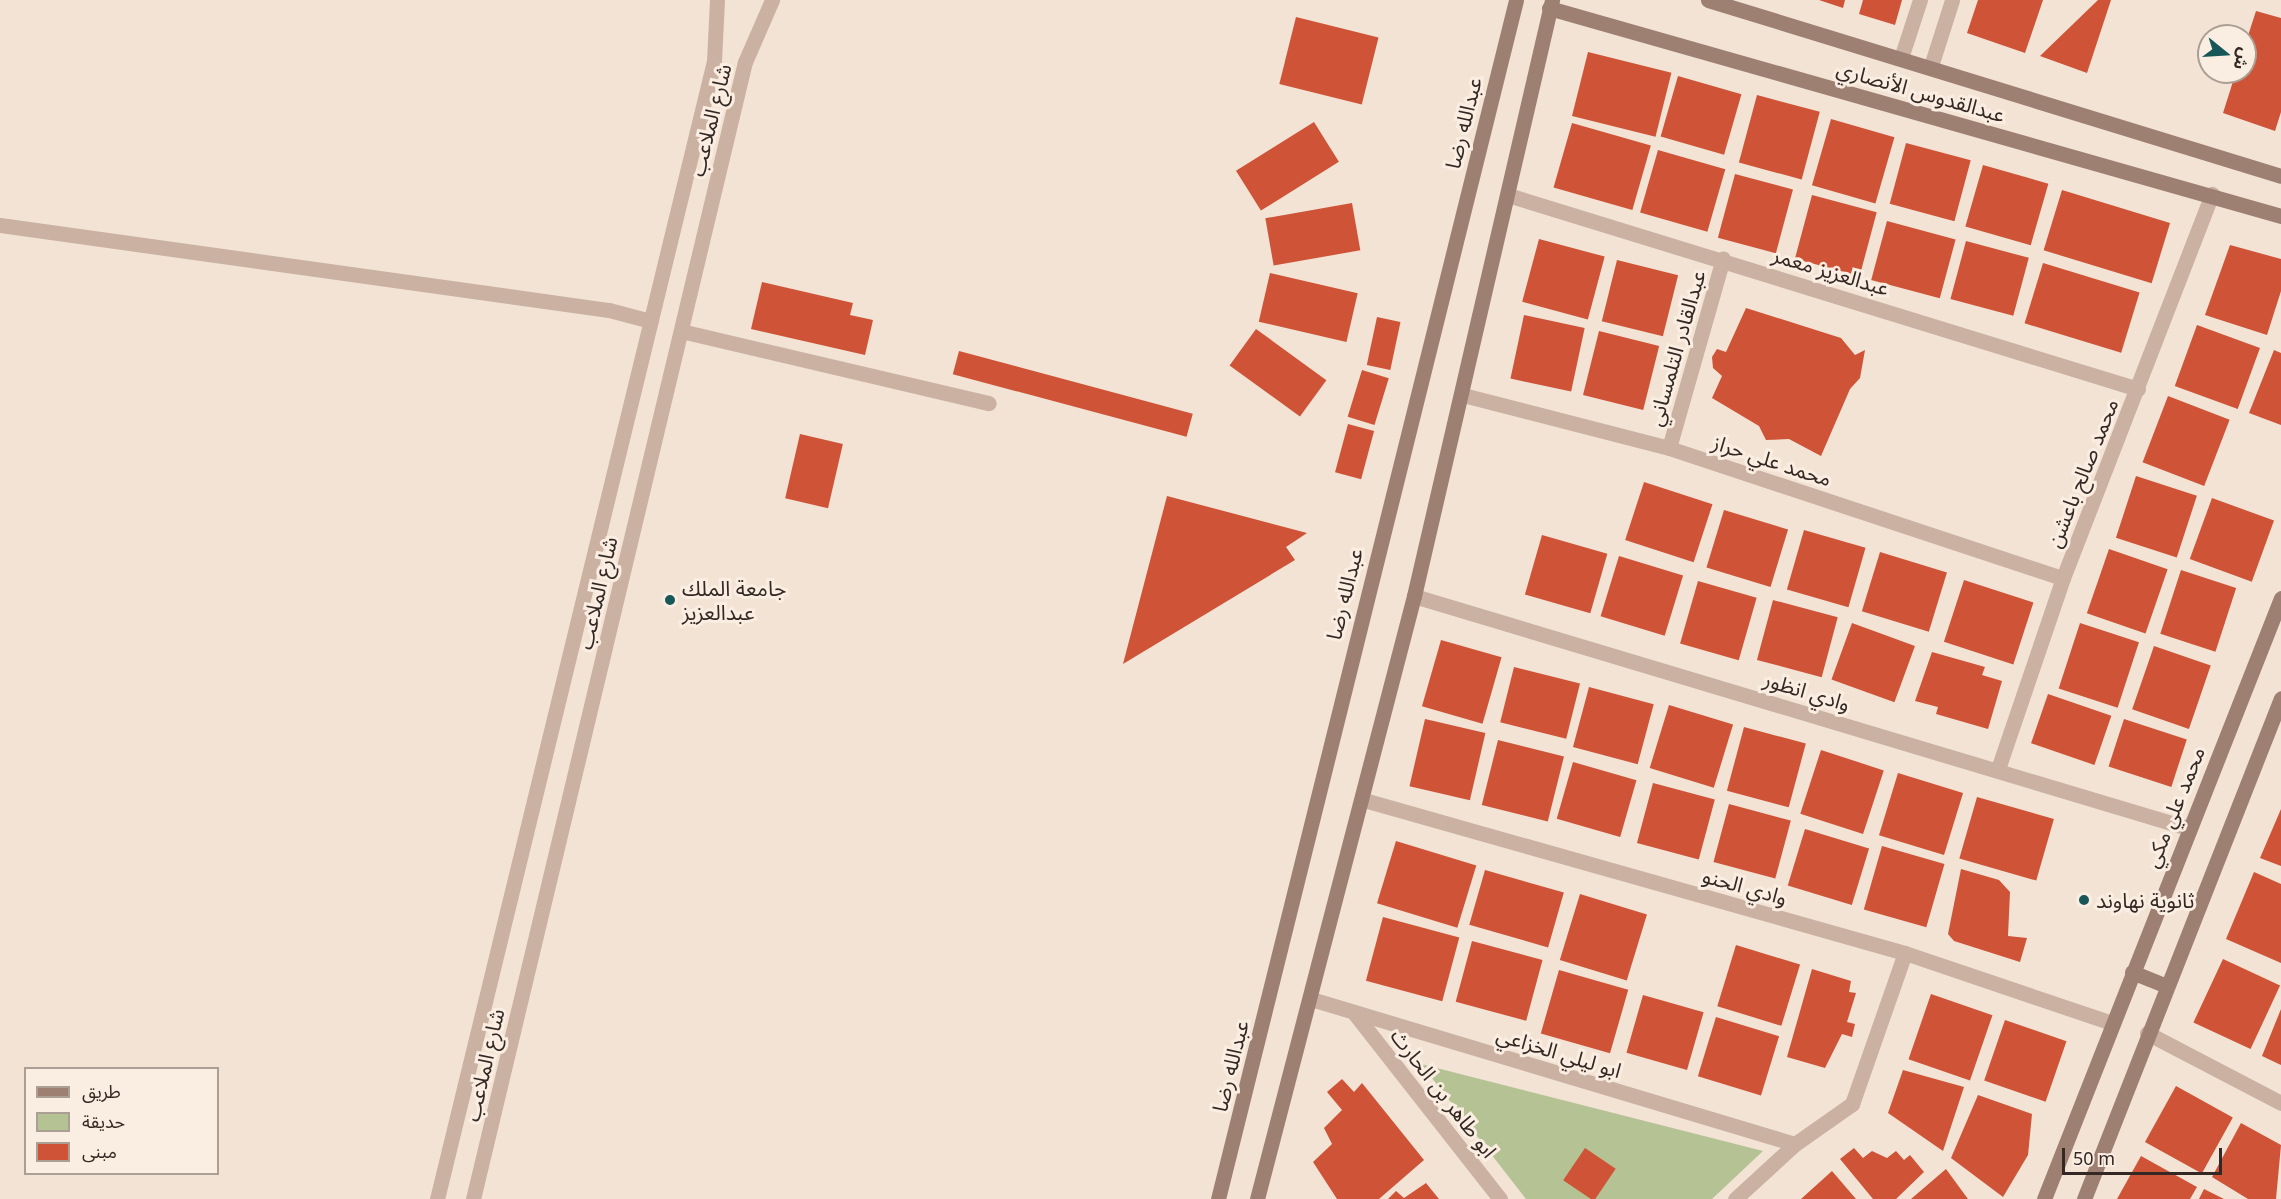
<!DOCTYPE html>
<html>
<head>
<meta charset="utf-8">
<style>
  body { margin:0 }
  #map { position:relative; width:2281px; height:1199px; overflow:hidden; background:#f2e3d5; font-family:"Noto Sans","Noto Sans Arabic",sans-serif }
  div>[style] { position:absolute }
  [style*='--x'] { left:calc(var(--x)*1px); top:calc(var(--y)*1px); width:calc(var(--w)*1px); rotate:calc(var(--a)*1deg) }
  .green>* { inset:0; background:#b5c294 }
  .building>* { inset:0; background:#ce5337; transform-origin:0 0 }
  .street>* { height:15px; margin:-7.5px; padding:0 7.5px; transform-origin:7.5px; border-radius:7.5px; background:#cab1a1 }
  .secondary>* { height:15px; margin:-7.5px; padding:0 7.5px; transform-origin:7.5px; border-radius:7.5px; background:#9e8072 }
  .dots>* { width:16px; height:16px; translate:-50% -50%; box-sizing:border-box; border:3px solid #faede1; border-radius:50% }
  span { translate:-50% -50%; white-space:nowrap; text-align:center; line-height:1.15; -webkit-text-stroke:6px #faede1; paint-order:stroke }
  .street-label { font-size:21px; color:#342824 }
  .poi-label { font-size:21px; color:#342824 }
  .left { translate:0 -50%; text-align:left }
  .legend { position:absolute; left:24px; top:1067px; width:195px; height:108px; box-sizing:border-box; background:#faede1; border:2px solid #ab9e95; margin:0; padding:8px 10px; list-style:none; font-size:18px; color:#342824 }
  .legend li { display:flex; align-items:center; gap:12px; height:30px }
  .legend b { width:30px; border:2px solid #ab9e95 }
  .north { position:absolute; left:2197px; top:24px; width:60px; height:60px; box-sizing:border-box; background:#faede1; border:2px solid #ab9e95; border-radius:50%; rotate:108deg; font-size:16px; font-weight:700; line-height:24px; text-align:center; color:#342824 }
  .north::after { content:''; display:block; margin:auto; width:21px; height:27px; background:#175758; clip-path:polygon(50% 0,100% 100%,50% 72%,0 100%) }
  .scale { position:absolute; left:2062px; top:1148px; width:160px; height:27px; box-sizing:border-box; border:3px solid #342824; border-top:0; padding-left:8px; font-size:18px; line-height:21px; white-space:nowrap; color:#342824; -webkit-text-stroke:4px #faede1; paint-order:stroke }
</style>
</head>
<body>
<div id="map">
  <div class="green">
    <div style="clip-path:polygon(1421px 1064px,1763px 1151px,1712px 1199px,1526px 1199px)"></div>
  </div>
  <div class="building">
    <div style="clip-path:polygon(1819px 0,1845px 0,1843px 8px)"></div>
    <div style="clip-path:polygon(1863px 0,1902px 0,1895px 25px,1859px 14px)"></div>
    <div style="clip-path:polygon(1978px 0,2043px 0,2025px 53px,1967px 33px)"></div>
    <div style="clip-path:polygon(2098px 0,2111px 0,2087px 73px,2040px 56px)"></div>
    <div style="clip-path:polygon(2256px 11px,2281px 18px,2281px 112px,2275px 131px,2223px 113px,2236px 72px,2245px 72px,2245px 45px)"></div>
    <div style="left:1296px;top:17px;width:85px;height:69px;rotate:14deg"></div>
    <div style="left:1588px;top:52px;width:86px;height:66px;rotate:14deg"></div>
    <div style="left:1678px;top:76px;width:66px;height:63px;rotate:16deg"></div>
    <div style="left:1757px;top:95px;width:65px;height:70px;rotate:15deg"></div>
    <div style="left:1831px;top:119px;width:66px;height:69px;rotate:16deg"></div>
    <div style="left:1314px;top:122px;width:47px;height:92px;rotate:58deg"></div>
    <div style="left:1572px;top:123px;width:82px;height:67px;rotate:16deg"></div>
    <div style="left:1906px;top:143px;width:67px;height:63px;rotate:15deg"></div>
    <div style="left:1658px;top:150px;width:70px;height:65px;rotate:16deg"></div>
    <div style="left:1983px;top:165px;width:68px;height:64px;rotate:16deg"></div>
    <div style="left:1735px;top:174px;width:60px;height:66px;rotate:15deg"></div>
    <div style="left:2062px;top:190px;width:113px;height:63px;rotate:17deg"></div>
    <div style="left:1812px;top:195px;width:67px;height:66px;rotate:15deg"></div>
    <div style="left:1352px;top:203px;width:48px;height:88px;rotate:80deg"></div>
    <div style="left:1887px;top:221px;width:71px;height:61px;rotate:15deg"></div>
    <div style="left:1539px;top:239px;width:68px;height:65px;rotate:15deg"></div>
    <div style="left:1966px;top:241px;width:65px;height:60px;rotate:15deg"></div>
    <div style="clip-path:polygon(2230px 245px,2281px 259px,2281px 291px,2267px 335px,2205px 315px)"></div>
    <div style="left:1617px;top:260px;width:63px;height:63px;rotate:14deg"></div>
    <div style="left:2043px;top:263px;width:101px;height:63px;rotate:17deg"></div>
    <div style="left:1270px;top:273px;width:90px;height:50px;rotate:13deg"></div>
    <div style="clip-path:polygon(762px 282px,853px 303px,850px 315px,873px 320px,865px 355px,751px 329px)"></div>
    <div style="clip-path:polygon(1746px 308px,1841px 338px,1855px 355px,1865px 350px,1860px 378px,1850px 389px,1821px 456px,1789px 439px,1766px 440px,1759px 426px,1712px 398px,1722px 376px,1713px 368px,1712px 357px,1717px 349px,1726px 352px)"></div>
    <div style="left:1524px;top:315px;width:62px;height:65px;rotate:12deg"></div>
    <div style="left:1377px;top:317px;width:24px;height:49px;rotate:12deg"></div>
    <div style="left:2197px;top:325px;width:67px;height:65px;rotate:20deg"></div>
    <div style="left:1256px;top:329px;width:87px;height:45px;rotate:36deg"></div>
    <div style="left:1599px;top:331px;width:62px;height:66px;rotate:14deg"></div>
    <div style="clip-path:polygon(2274px 350px,2281px 353px,2281px 425px,2249px 413px)"></div>
    <div style="left:959px;top:351px;width:242px;height:24px;rotate:15deg"></div>
    <div style="left:1362px;top:370px;width:28px;height:49px;rotate:17deg"></div>
    <div style="left:2168px;top:396px;width:66px;height:71px;rotate:21deg"></div>
    <div style="left:1348px;top:424px;width:27px;height:50px;rotate:15deg"></div>
    <div style="left:800px;top:434px;width:44px;height:66px;rotate:13deg"></div>
    <div style="left:2136px;top:476px;width:64px;height:65px;rotate:18deg"></div>
    <div style="left:1644px;top:482px;width:72px;height:61px;rotate:18deg"></div>
    <div style="clip-path:polygon(1167px 496px,1307px 533px,1286px 547px,1295px 560px,1123px 664px)"></div>
    <div style="left:2212px;top:498px;width:66px;height:65px;rotate:20deg"></div>
    <div style="left:1724px;top:510px;width:67px;height:60px;rotate:17deg"></div>
    <div style="left:1804px;top:530px;width:64px;height:62px;rotate:16deg"></div>
    <div style="left:1542px;top:535px;width:68px;height:62px;rotate:16deg"></div>
    <div style="left:2109px;top:549px;width:62px;height:68px;rotate:19deg"></div>
    <div style="left:1880px;top:552px;width:70px;height:62px;rotate:17deg"></div>
    <div style="left:1619px;top:556px;width:67px;height:63px;rotate:17deg"></div>
    <div style="left:2181px;top:570px;width:58px;height:67px;rotate:18deg"></div>
    <div style="left:1964px;top:580px;width:73px;height:65px;rotate:18deg"></div>
    <div style="left:1698px;top:581px;width:61px;height:65px;rotate:16deg"></div>
    <div style="left:1773px;top:600px;width:67px;height:62px;rotate:15deg"></div>
    <div style="left:1852px;top:623px;width:67px;height:60px;rotate:20deg"></div>
    <div style="left:2080px;top:623px;width:62px;height:69px;rotate:18deg"></div>
    <div style="left:1441px;top:640px;width:63px;height:69px;rotate:16deg"></div>
    <div style="left:2154px;top:646px;width:60px;height:67px;rotate:19deg"></div>
    <div style="clip-path:polygon(1932px 652px,1985px 667px,1982px 675px,2002px 681px,1988px 729px,1936px 714px,1938px 707px,1915px 701px)"></div>
    <div style="left:1514px;top:667px;width:68px;height:57px;rotate:14deg"></div>
    <div style="left:1589px;top:687px;width:67px;height:62px;rotate:15deg"></div>
    <div style="left:2048px;top:694px;width:67px;height:52px;rotate:19deg"></div>
    <div style="left:1669px;top:705px;width:67px;height:66px;rotate:17deg"></div>
    <div style="left:1425px;top:719px;width:62px;height:69px;rotate:13deg"></div>
    <div style="left:2124px;top:719px;width:66px;height:50px;rotate:18deg"></div>
    <div style="left:1744px;top:727px;width:64px;height:66px;rotate:15deg"></div>
    <div style="left:1498px;top:740px;width:68px;height:67px;rotate:14deg"></div>
    <div style="left:1821px;top:750px;width:66px;height:67px;rotate:18deg"></div>
    <div style="left:1573px;top:762px;width:66px;height:59px;rotate:16deg"></div>
    <div style="left:1898px;top:773px;width:68px;height:65px;rotate:17deg"></div>
    <div style="left:1653px;top:783px;width:64px;height:62px;rotate:15deg"></div>
    <div style="left:1977px;top:797px;width:80px;height:64px;rotate:16deg"></div>
    <div style="left:1729px;top:804px;width:64px;height:60px;rotate:15deg"></div>
    <div style="clip-path:polygon(2281px 809px,2281px 866px,2260px 858px)"></div>
    <div style="left:1805px;top:829px;width:67px;height:59px;rotate:17deg"></div>
    <div style="left:1396px;top:841px;width:84px;height:65px;rotate:17deg"></div>
    <div style="left:1882px;top:846px;width:65px;height:66px;rotate:16deg"></div>
    <div style="clip-path:polygon(1961px 869px,1999px 880px,2010px 892px,2008px 936px,2027px 938px,2020px 962px,1954px 941px,1948px 934px)"></div>
    <div style="left:1485px;top:870px;width:82px;height:57px;rotate:16deg"></div>
    <div style="clip-path:polygon(2254px 872px,2281px 884px,2281px 963px,2226px 939px)"></div>
    <div style="left:1580px;top:894px;width:70px;height:69px;rotate:17deg"></div>
    <div style="left:1383px;top:917px;width:79px;height:66px;rotate:15deg"></div>
    <div style="left:1472px;top:941px;width:73px;height:63px;rotate:15deg"></div>
    <div style="left:1736px;top:945px;width:67px;height:64px;rotate:17deg"></div>
    <div style="left:2223px;top:959px;width:63px;height:70px;rotate:25deg"></div>
    <div style="clip-path:polygon(1812px 969px,1851px 981px,1849px 992px,1856px 993px,1847px 1022px,1855px 1024px,1852px 1037px,1842px 1034px,1825px 1068px,1787px 1057px)"></div>
    <div style="left:1559px;top:970px;width:72px;height:66px;rotate:16deg"></div>
    <div style="left:1931px;top:994px;width:65px;height:69px;rotate:19deg"></div>
    <div style="left:1643px;top:995px;width:63px;height:60px;rotate:16deg"></div>
    <div style="clip-path:polygon(2281px 1009px,2281px 1065px,2262px 1056px)"></div>
    <div style="left:1716px;top:1017px;width:66px;height:62px;rotate:17deg"></div>
    <div style="left:2005px;top:1020px;width:65px;height:64px;rotate:19deg"></div>
    <div style="clip-path:polygon(1903px 1070px,1964px 1087px,1943px 1151px,1888px 1113px)"></div>
    <div style="clip-path:polygon(1342px 1079px,1354px 1092px,1362px 1083px,1424px 1160px,1379px 1199px,1337px 1199px,1313px 1162px,1332px 1144px,1324px 1128px,1342px 1110px,1327px 1092px)"></div>
    <div style="left:2176px;top:1086px;width:65px;height:64px;rotate:29deg"></div>
    <div style="clip-path:polygon(1978px 1095px,2032px 1114px,2028px 1155px,2003px 1197px,1951px 1158px)"></div>
    <div style="clip-path:polygon(2241px 1123px,2281px 1145px,2276px 1199px,2248px 1199px,2212px 1177px)"></div>
    <div style="left:1585px;top:1148px;width:37px;height:39px;rotate:34deg"></div>
    <div style="clip-path:polygon(1854px 1148px,1863px 1158px,1872px 1151px,1887px 1158px,1896px 1151px,1904px 1160px,1910px 1155px,1924px 1172px,1896px 1199px,1873px 1199px,1840px 1159px)"></div>
    <div style="clip-path:polygon(2141px 1156px,2197px 1187px,2190px 1199px,2117px 1199px)"></div>
    <div style="clip-path:polygon(1946px 1169px,1968px 1199px,1911px 1199px)"></div>
    <div style="clip-path:polygon(1832px 1171px,1856px 1199px,1801px 1199px)"></div>
    <div style="clip-path:polygon(1426px 1183px,1439px 1199px,1388px 1199px,1396px 1191px,1404px 1198px)"></div>
    <div style="clip-path:polygon(2204px 1189px,2224px 1199px,2199px 1199px)"></div>
  </div>
  <div class="street">
    <div style="--x:1901;--y:58;--w:61;--a:-71.9"></div>
    <div style="--x:1931;--y:66;--w:69;--a:-72.3"></div>
    <div style="--x:1511;--y:196;--w:656;--a:17.11"></div>
    <div style="--x:0;--y:225;--w:615;--a:7.95"></div>
    <div style="--x:609;--y:310;--w:43;--a:14.7"></div>
    <div style="--x:681;--y:331;--w:316;--a:13.2"></div>
    <div style="--x:1463;--y:395;--w:213;--a:14.4"></div>
    <div style="--x:1669;--y:448;--w:415;--a:18.3"></div>
    <div style="--x:1669;--y:448;--w:197;--a:-74.1"></div>
    <div style="--x:1414;--y:596;--w:808;--a:16.69"></div>
    <div style="--x:1998;--y:769;--w:202;--a:-71.2"></div>
    <div style="--x:2063;--y:578;--w:412;--a:-68.8"></div>
    <div style="--x:1364;--y:800;--w:562;--a:15.79"></div>
    <div style="--x:1905;--y:953;--w:219;--a:18.7"></div>
    <div style="--x:1311;--y:999;--w:505;--a:16.68"></div>
    <div style="--x:1355;--y:1014;--w:235;--a:51.9"></div>
    <div style="--x:2147;--y:1033;--w:151;--a:27.6"></div>
    <div style="--x:437;--y:1199;--w:1171;--a:-76.32"></div>
    <div style="--x:714;--y:61;--w:61;--a:-87.2"></div>
    <div style="--x:473;--y:1199;--w:1169;--a:-76.55"></div>
    <div style="--x:745;--y:62;--w:68;--a:-66.5"></div>
    <div style="--x:1735;--y:1199;--w:81;--a:-42.5"></div>
    <div style="--x:1795;--y:1144;--w:70;--a:-35.1"></div>
    <div style="--x:1852;--y:1104;--w:160;--a:-70.7"></div>
  </div>
  <div class="secondary">
    <div style="--x:1708;--y:0;--w:599;--a:17.07"></div>
    <div style="--x:1549;--y:8;--w:761;--a:15.86"></div>
    <div style="--x:2132;--y:972;--w:35;--a:22"></div>
    <div style="--x:1218;--y:1199;--w:1235;--a:-76.04"></div>
    <div style="--x:1257;--y:1199;--w:623;--a:-75.41"></div>
    <div style="--x:1414;--y:596;--w:612;--a:-76.96"></div>
    <div style="--x:2044;--y:1199;--w:646;--a:-68.48"></div>
    <div style="--x:2084;--y:1199;--w:538;--a:-68.53"></div>
  </div>
  <div class="dots">
    <div style="left:670px;top:600px;background:#175758"></div>
    <div style="left:2084px;top:900px;background:#175758"></div>
  </div>
  <div class="street-label">
    <span style="left:1921px;top:91px;rotate:16deg">عبدالقدوس الأنصاري</span>
    <span style="left:710px;top:120px;rotate:-76deg">شارع الملاعب</span>
    <span style="left:1463px;top:123px;rotate:-76deg">عبدالله رضا</span>
    <span style="left:1831px;top:271px;rotate:17deg">عبدالعزيز معمر</span>
    <span style="left:1676px;top:348px;rotate:-74deg">عبدالقادر التلمساني</span>
    <span style="left:1772px;top:460px;rotate:18deg">محمد علي حراز</span>
    <span style="left:2082px;top:473px;rotate:-68deg">محمد صالح باعشن</span>
    <span style="left:597px;top:593px;rotate:-77deg">شارع الملاعب</span>
    <span style="left:1344px;top:594px;rotate:-76deg">عبدالله رضا</span>
    <span style="left:1807px;top:691px;rotate:17deg">وادي انظور</span>
    <span style="left:2174px;top:807px;rotate:-68deg">محمد علي مكي</span>
    <span style="left:1745px;top:886px;rotate:16deg">وادي الحنو</span>
    <span style="left:1559px;top:1052px;rotate:17deg">ابو ليلي الخزاعي</span>
    <span style="left:484px;top:1065px;rotate:-77deg">شارع الملاعب</span>
    <span style="left:1230px;top:1066px;rotate:-76deg">عبدالله رضا</span>
    <span style="left:1444px;top:1093px;rotate:52deg">ابو طاهر بن الحارث</span>
  </div>
  <div class="poi-label">
    <span class="left" style="left:682px;top:600px">جامعة الملك<br>عبدالعزيز</span>
    <span class="left" style="left:2096px;top:900px">ثانوية نهاوند</span>
  </div>
  <ul class="legend">
  <li><b style="height:8px;background:#9e8072"></b>طريق</li>
  <li><b style="height:16px;background:#b5c294"></b>حديقة</li>
  <li><b style="height:16px;background:#ce5337"></b>مبنى</li>
  </ul>
  <div class="north">ش</div>
  <div class="scale">50 m</div>
</div>
</body>
</html>
